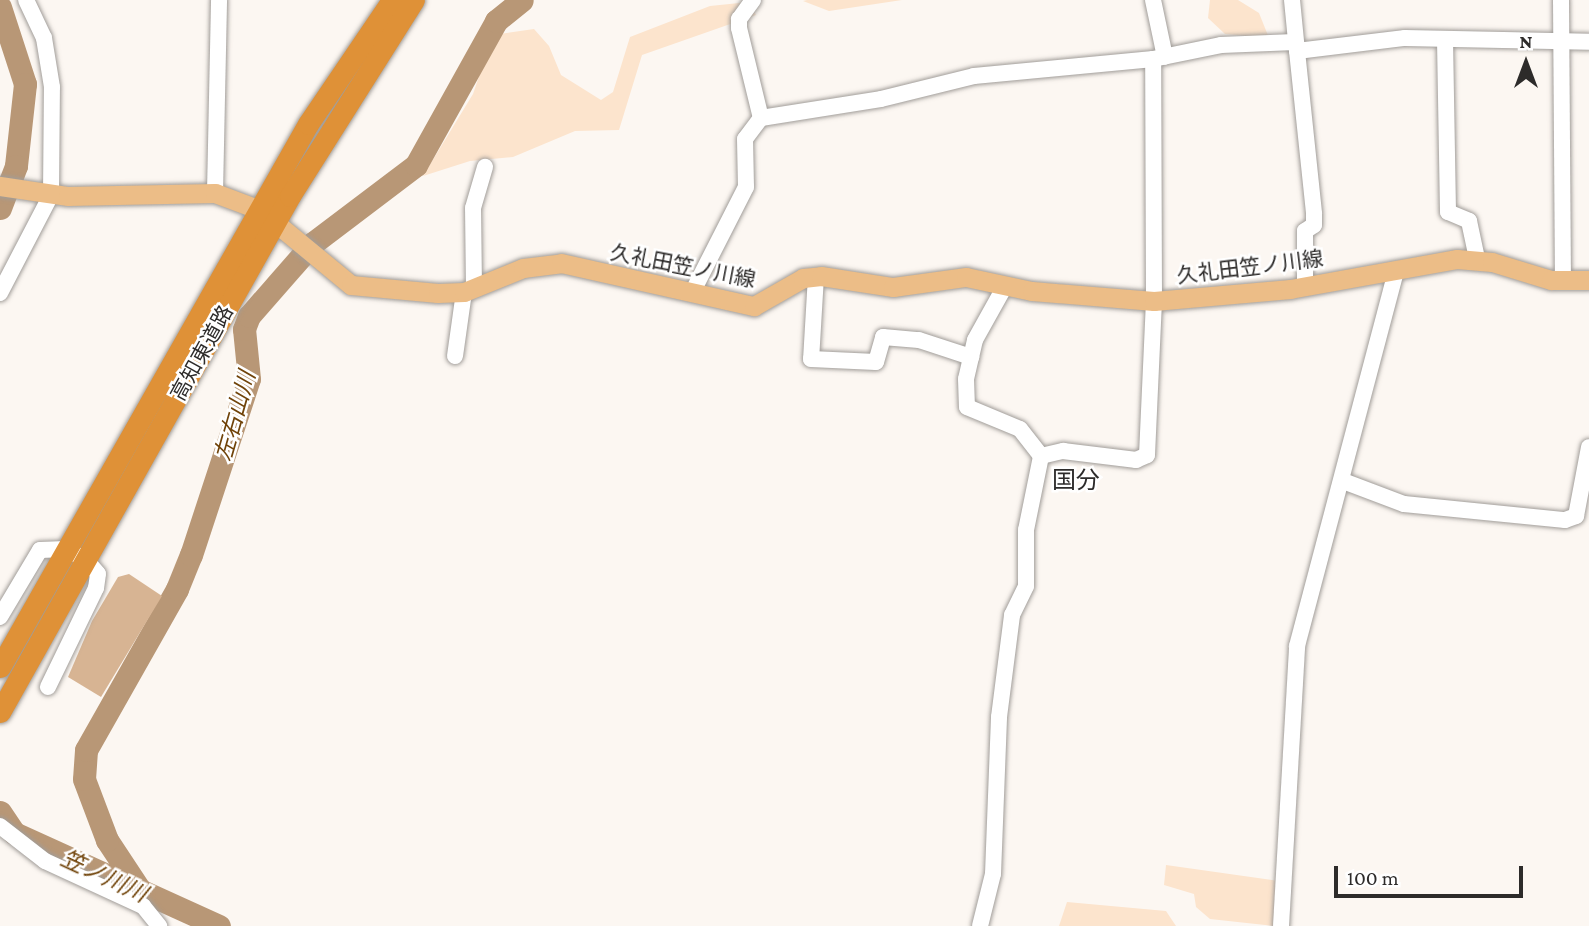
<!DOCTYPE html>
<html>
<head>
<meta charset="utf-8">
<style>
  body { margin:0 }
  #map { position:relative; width:1589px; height:926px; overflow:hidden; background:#fcf7f2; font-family:"Crimson Pro","Noto Sans JP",serif }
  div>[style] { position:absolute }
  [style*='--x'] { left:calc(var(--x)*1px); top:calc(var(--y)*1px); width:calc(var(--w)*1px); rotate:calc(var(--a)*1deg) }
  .green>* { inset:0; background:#fce4cd }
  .river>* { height:23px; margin:-11.5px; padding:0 11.5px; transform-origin:11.5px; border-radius:11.5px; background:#b89776 }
  .building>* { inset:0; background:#d7b493 }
  .roads { filter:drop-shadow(0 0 2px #a19d99) drop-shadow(0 0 2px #a19d99) }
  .minor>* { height:16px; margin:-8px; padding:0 8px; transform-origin:8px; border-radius:8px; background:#fff }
  .major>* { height:19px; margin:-9.5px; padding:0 9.5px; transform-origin:9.5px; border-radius:9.5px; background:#ecbd87 }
  .highway>* { height:21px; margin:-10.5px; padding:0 10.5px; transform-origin:10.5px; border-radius:10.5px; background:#df9137 }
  span { translate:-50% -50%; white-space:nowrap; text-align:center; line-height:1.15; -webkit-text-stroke:5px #fff; paint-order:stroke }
  .street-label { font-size:21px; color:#2d2b2a }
  .water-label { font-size:23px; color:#704309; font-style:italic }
  .quarter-label { font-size:24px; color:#2d2b2a }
  .north { position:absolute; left:1491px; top:28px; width:70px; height:70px; -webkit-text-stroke:5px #fff; paint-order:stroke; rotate:0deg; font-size:19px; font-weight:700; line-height:28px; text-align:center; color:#2d2b2a }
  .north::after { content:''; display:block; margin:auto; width:24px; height:32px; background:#2d2b2a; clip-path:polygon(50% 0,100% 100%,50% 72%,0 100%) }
  .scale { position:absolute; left:1334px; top:866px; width:189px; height:32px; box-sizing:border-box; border:4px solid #2d2b2a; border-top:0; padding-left:9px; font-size:21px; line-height:24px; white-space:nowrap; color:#2d2b2a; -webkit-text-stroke:5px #fff; paint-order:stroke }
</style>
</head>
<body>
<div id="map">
  <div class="green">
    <div style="clip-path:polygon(902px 0,829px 11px,803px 1px,807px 0)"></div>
    <div style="clip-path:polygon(1210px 0,1238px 0,1259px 13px,1269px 38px,1225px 34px,1208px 18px)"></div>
    <div style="clip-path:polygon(749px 2px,756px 15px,642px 55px,619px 130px,575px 131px,513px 157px,470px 161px,423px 176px,473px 94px,493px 35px,534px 29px,549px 46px,561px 75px,601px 100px,613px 92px,630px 37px,710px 6px)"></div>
    <div style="clip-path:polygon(1166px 865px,1279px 881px,1274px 926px,1210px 919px,1196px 907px,1194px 894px,1164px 885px)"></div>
    <div style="clip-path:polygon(1067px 902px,1166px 911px,1176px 926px,1059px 926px)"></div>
  </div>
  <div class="river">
    <div style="--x:0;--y:7;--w:81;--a:72"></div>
    <div style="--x:25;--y:84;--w:82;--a:96.3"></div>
    <div style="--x:16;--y:166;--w:45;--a:110.9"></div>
    <div style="--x:0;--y:812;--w:25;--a:56"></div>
    <div style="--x:14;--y:833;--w:225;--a:24.4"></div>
    <div style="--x:144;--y:896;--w:67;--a:-123.5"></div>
    <div style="--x:107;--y:840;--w:65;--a:-110.7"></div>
    <div style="--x:84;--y:779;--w:29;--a:-86"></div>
    <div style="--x:86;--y:750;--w:185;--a:-60.5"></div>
    <div style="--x:177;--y:589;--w:37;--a:-68"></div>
    <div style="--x:191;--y:555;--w:185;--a:-71.8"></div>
    <div style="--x:249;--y:379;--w:50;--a:-95.7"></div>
    <div style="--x:244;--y:329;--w:14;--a:-69"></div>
    <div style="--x:249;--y:316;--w:97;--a:-48.8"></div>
    <div style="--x:313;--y:243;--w:129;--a:-37.1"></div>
    <div style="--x:416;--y:165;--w:165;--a:-60.9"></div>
    <div style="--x:496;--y:21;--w:33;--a:-39"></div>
  </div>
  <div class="building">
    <div style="clip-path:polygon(129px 574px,162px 596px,101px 697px,68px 677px,92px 621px,118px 577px)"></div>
  </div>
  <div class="roads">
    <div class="minor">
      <div style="--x:753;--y:0;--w:24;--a:126"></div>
      <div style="--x:739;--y:19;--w:9;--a:90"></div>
      <div style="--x:739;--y:28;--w:93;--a:76.3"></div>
      <div style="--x:1153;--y:0;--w:58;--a:78.1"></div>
      <div style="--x:1292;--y:0;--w:51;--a:84.4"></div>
      <div style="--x:1297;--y:51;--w:109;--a:-6.9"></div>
      <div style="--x:1405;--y:38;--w:184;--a:1.2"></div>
      <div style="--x:1561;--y:0;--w:282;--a:89.6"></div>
      <div style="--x:1445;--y:40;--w:172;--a:89"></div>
      <div style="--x:1448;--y:212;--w:23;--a:23"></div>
      <div style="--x:1469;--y:221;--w:39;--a:78"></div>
      <div style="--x:1297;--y:51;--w:164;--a:84"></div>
      <div style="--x:1314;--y:214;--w:11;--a:90"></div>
      <div style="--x:1314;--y:225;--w:11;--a:146"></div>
      <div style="--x:1305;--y:231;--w:55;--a:90"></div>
      <div style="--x:215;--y:193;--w:193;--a:-88.8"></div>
      <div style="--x:816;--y:276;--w:83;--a:93.4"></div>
      <div style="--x:811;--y:359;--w:65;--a:2.6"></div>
      <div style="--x:876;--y:362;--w:26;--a:-74"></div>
      <div style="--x:883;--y:337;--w:36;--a:5"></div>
      <div style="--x:919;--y:340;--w:55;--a:18.1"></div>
      <div style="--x:1005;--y:286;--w:62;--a:119.1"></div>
      <div style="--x:975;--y:340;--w:40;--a:103"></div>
      <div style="--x:966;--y:379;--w:28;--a:88"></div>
      <div style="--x:967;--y:407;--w:57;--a:22.5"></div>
      <div style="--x:1020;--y:429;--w:34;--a:52"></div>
      <div style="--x:474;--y:288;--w:80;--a:-90.7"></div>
      <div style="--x:473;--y:208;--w:43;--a:-73.7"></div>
      <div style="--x:693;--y:291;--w:117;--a:-63"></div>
      <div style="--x:746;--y:187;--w:48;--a:-91.2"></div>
      <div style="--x:745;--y:139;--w:26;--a:-53"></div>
      <div style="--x:761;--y:118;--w:121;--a:-9"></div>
      <div style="--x:881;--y:99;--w:96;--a:-13.9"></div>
      <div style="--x:974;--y:76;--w:180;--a:-5.4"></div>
      <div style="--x:1153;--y:59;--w:69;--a:-11.6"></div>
      <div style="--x:1221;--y:45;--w:74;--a:-2.3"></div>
      <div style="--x:0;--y:293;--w:110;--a:-62.5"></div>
      <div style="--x:51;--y:195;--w:108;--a:-89.5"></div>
      <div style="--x:52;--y:87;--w:50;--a:-99.3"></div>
      <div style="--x:44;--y:38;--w:42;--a:-115.3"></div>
      <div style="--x:455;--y:356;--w:65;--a:-82"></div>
      <div style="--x:1343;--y:481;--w:65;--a:20.7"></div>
      <div style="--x:1404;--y:504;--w:162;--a:5.7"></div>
      <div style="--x:1565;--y:520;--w:12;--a:-20"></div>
      <div style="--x:1576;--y:516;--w:70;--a:-79.3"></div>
      <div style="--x:0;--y:617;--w:78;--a:-59.2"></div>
      <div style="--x:40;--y:550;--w:26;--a:-2"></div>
      <div style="--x:66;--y:549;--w:23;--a:29"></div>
      <div style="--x:86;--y:560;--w:18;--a:49"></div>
      <div style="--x:98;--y:574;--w:14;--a:98"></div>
      <div style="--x:96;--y:588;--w:110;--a:115.9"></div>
      <div style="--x:0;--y:826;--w:57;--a:37.9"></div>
      <div style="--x:45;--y:861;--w:108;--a:24.7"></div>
      <div style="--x:143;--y:906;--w:26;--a:51"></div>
      <div style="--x:980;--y:926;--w:54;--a:-76"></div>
      <div style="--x:993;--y:874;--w:157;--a:-87.8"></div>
      <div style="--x:999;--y:717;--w:103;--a:-82.7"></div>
      <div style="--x:1012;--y:615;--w:32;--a:-64"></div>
      <div style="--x:1026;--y:586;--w:56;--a:-90"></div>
      <div style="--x:1026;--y:530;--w:76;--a:-78.5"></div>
      <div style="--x:1041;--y:456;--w:23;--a:-13"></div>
      <div style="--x:1063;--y:451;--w:74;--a:7"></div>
      <div style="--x:1136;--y:460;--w:12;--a:-24"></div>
      <div style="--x:1147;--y:455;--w:154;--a:-87.4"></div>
      <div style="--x:1154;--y:301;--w:242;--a:-90.2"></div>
      <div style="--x:1281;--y:926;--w:280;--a:-86.7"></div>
      <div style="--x:1297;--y:646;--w:389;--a:-75.2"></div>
    </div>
    <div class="major">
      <div style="--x:0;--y:186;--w:69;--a:8.4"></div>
      <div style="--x:68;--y:196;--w:147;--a:-1.2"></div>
      <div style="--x:215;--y:193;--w:48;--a:20.7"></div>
      <div style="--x:260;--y:210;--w:118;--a:39.5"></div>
      <div style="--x:351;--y:285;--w:87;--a:5.3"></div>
      <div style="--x:438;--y:293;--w:26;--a:-2"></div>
      <div style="--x:464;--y:292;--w:64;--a:-22.1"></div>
      <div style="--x:523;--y:268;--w:38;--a:-7"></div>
      <div style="--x:561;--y:263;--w:198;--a:12.6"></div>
      <div style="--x:754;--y:306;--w:56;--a:-29.7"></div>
      <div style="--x:803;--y:278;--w:18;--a:-6"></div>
      <div style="--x:821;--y:276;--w:73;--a:8.7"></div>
      <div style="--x:893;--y:287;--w:74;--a:-7.8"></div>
      <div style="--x:966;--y:277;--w:67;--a:12"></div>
      <div style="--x:1032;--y:291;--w:122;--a:4.7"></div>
      <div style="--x:1154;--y:301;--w:137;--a:-5"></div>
      <div style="--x:1290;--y:289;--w:170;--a:-10.2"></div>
      <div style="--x:1457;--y:259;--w:35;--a:5"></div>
      <div style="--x:1492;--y:262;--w:62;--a:17"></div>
      <div style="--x:1551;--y:280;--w:38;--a:0"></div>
    </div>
    <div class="highway">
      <div style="--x:0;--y:667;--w:624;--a:-60.44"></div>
      <div style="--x:308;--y:124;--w:150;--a:-55.9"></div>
      <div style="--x:0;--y:712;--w:592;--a:-60.66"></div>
      <div style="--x:290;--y:196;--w:232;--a:-57.7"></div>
    </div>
  </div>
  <div class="street-label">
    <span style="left:683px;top:266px;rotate:11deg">久礼田笠ノ川線</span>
    <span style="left:1250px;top:267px;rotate:-7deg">久礼田笠ノ川線</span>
    <span style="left:202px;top:353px;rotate:-61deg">高知東道路</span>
  </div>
  <div class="water-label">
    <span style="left:235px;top:416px;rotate:-74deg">左右山川</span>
    <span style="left:104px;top:876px;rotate:25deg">笠ノ川川</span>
  </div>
  <div class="quarter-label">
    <span style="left:1076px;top:480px">国分</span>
  </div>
  <div class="north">N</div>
  <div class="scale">100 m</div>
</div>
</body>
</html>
